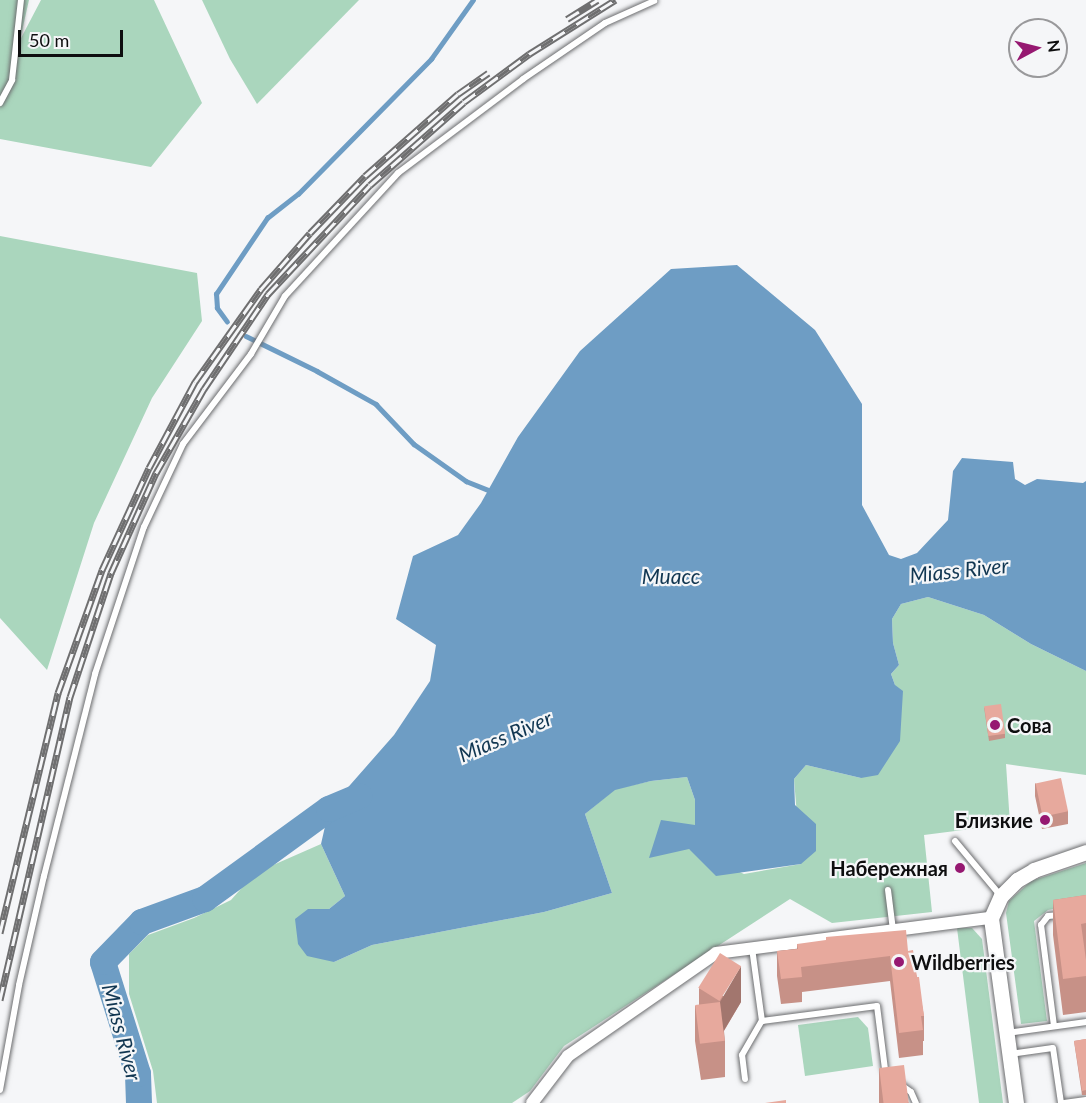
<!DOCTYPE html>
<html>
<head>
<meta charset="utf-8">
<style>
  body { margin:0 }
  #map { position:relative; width:1086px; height:1103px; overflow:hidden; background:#f5f6f8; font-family:Lato,sans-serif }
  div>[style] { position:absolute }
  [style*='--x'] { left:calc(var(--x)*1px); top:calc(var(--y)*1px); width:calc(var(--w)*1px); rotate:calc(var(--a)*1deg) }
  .green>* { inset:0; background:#aad6bd }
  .water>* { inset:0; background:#6e9dc4 }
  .stream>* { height:4.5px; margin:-2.25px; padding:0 2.25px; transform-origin:2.25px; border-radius:2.25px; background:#6e9dc4 }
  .river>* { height:26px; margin:-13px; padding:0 13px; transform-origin:13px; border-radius:13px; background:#6e9dc4 }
  .roads { filter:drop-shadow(0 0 2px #6c6d6f) drop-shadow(0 0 2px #6c6d6f) }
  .service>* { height:6px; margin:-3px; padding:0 3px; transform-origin:3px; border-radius:3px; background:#fff }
  .minor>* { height:12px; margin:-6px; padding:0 6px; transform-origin:6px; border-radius:6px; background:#fff }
  .tertiary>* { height:15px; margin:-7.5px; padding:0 7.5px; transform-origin:7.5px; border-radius:7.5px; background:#fff }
  .rail>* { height:7px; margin-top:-3.5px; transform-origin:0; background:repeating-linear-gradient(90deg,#f5f6f8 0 14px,#6f6f70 0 28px); box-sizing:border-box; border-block:2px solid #6f6f70 }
  .wall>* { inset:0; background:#c79187 }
  .shaded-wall>* { inset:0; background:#a2766e }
  .building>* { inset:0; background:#e7a99d; transform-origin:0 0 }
  .dots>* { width:16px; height:16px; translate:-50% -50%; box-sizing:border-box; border:3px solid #f5f6f8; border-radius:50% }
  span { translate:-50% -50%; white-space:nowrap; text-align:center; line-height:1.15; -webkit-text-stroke:4.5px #f5f6f8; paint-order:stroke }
  .poi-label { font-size:20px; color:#0e0e0f; font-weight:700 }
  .left { translate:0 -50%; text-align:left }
  .right { translate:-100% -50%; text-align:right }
  .water-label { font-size:21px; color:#113651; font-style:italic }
  .north { position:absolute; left:1008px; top:18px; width:60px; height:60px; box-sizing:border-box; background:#f5f6f8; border:2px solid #99999b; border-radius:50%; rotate:83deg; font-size:16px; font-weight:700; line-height:24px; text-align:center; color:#0e0e0f }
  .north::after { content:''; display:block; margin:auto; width:21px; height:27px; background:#961871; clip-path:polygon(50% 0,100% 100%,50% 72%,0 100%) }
  .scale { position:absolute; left:18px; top:30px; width:105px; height:27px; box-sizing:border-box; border:3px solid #0e0e0f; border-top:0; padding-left:8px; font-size:18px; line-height:21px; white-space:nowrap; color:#0e0e0f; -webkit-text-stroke:4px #f5f6f8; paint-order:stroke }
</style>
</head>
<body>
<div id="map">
  <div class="green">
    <div style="clip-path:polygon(0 0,29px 0,20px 40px,41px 0,154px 0,202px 103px,151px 167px,0 139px)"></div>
    <div style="clip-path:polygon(202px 0,359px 0,257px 104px,230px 59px)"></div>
    <div style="clip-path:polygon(0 236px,197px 273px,202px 321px,152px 398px,94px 523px,47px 670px,0 618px)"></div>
    <div style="clip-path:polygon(928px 597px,984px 615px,1031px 644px,1086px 671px,1086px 775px,1006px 764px,1010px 824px,924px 835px,932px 912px,832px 923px,790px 899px,564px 1046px,530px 1091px,512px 1103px,157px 1103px,153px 1071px,129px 994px,129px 954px,148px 935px,194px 918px,231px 900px,255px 873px,321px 844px,345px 896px,329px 909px,308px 909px,334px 962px,372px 945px,544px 912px,612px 893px,585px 814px,615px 789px,651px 781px,687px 777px,695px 800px,695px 826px,689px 849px,744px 874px,801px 864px,794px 779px,806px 765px,861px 778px,895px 685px,891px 674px,899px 665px,893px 643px,892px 619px,901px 604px)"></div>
    <div style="clip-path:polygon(1086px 863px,1086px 903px,1048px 910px,1034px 921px,1047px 1021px,1021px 1024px,1006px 913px,1009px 901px,1031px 881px)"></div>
    <div style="clip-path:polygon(957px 928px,972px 928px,982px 939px,1003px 1103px,979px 1103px)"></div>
    <div style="clip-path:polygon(858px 1017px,868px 1028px,873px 1066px,805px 1076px,798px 1025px)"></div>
  </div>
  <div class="water">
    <div style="clip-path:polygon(737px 265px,815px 330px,862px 404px,862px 505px,889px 555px,901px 559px,917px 553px,948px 520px,953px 471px,962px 458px,1013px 462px,1015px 479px,1025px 485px,1037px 479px,1083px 483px,1086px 481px,1086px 671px,1031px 644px,984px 615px,928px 597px,901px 604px,892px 619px,893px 643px,899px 665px,891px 674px,895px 685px,903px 691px,900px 741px,878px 775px,861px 778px,806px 765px,794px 779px,795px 805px,816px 824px,816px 851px,801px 864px,716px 876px,689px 849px,649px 858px,661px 820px,695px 825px,695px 800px,687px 777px,651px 781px,615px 790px,585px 814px,612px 893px,544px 912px,372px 945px,334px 962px,307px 956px,298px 944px,295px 919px,308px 909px,329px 909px,345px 896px,321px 844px,329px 809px,394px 735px,430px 681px,436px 645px,396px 619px,413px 556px,458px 535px,481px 503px,518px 437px,580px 351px,671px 269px)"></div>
  </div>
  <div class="stream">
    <div style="--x:227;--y:322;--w:17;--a:-126"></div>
    <div style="--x:217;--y:308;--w:14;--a:-94"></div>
    <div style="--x:216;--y:294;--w:92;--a:-56.1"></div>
    <div style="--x:267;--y:218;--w:39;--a:-38"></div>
    <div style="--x:298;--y:194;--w:190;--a:-45.4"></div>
    <div style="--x:431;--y:59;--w:72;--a:-54.6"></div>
    <div style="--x:246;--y:336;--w:79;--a:26.2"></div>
    <div style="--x:317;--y:371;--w:68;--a:29.2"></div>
    <div style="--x:376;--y:404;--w:55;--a:46.5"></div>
    <div style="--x:414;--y:444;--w:64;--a:35.4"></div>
    <div style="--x:466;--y:481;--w:24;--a:22"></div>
  </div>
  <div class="river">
    <div style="--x:139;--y:1103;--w:29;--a:-92"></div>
    <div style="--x:138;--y:1074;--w:117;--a:-107.4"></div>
    <div style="--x:103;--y:962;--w:56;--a:-45.7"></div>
    <div style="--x:142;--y:922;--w:67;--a:-20.1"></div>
    <div style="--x:205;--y:899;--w:153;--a:-36"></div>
    <div style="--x:329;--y:809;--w:33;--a:-23"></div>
  </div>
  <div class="roads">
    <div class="service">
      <div style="--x:0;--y:103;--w:26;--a:-62"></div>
      <div style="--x:12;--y:80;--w:81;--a:-83.6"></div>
      <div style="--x:955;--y:841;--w:70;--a:50.2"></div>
      <div style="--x:888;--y:890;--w:40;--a:82.9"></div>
      <div style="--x:752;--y:948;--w:74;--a:82.2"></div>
      <div style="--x:762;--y:1021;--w:116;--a:-7.4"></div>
      <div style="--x:877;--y:1006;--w:64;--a:82.8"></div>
      <div style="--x:1054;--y:1026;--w:102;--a:-97.3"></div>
      <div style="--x:1041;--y:925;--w:11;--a:-52"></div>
      <div style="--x:1048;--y:916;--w:12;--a:-5"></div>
      <div style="--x:1007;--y:1033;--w:80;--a:-7.9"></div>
      <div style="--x:1010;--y:1054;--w:43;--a:-7.9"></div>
      <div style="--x:1053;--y:1048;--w:56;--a:81.7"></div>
      <div style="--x:745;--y:1079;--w:24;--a:-97"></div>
      <div style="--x:742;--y:1055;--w:39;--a:-60"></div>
      <div style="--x:901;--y:1085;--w:12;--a:35"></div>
      <div style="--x:911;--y:1092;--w:12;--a:66"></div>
      <div style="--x:0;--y:1090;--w:107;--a:-79.7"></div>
      <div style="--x:19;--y:985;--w:112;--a:-77.1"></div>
      <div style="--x:44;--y:876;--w:208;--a:-75.8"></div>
      <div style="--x:95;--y:674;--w:155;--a:-71.6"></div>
      <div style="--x:144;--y:527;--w:92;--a:-64.8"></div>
      <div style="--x:183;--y:444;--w:113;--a:-52.9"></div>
      <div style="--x:251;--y:354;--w:67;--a:-59.6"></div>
      <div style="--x:285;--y:296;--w:167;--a:-47.4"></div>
      <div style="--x:398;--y:173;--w:156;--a:-36.9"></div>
      <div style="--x:523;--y:79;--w:99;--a:-34.3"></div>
      <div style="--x:605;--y:23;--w:54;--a:-24.2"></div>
      <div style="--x:1064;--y:1103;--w:22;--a:-8"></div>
    </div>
    <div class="minor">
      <div style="--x:532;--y:1103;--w:59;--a:-52.5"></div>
      <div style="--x:568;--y:1056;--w:180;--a:-34.8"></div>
      <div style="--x:716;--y:953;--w:277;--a:-7.3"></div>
    </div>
    <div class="tertiary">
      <div style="--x:1016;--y:1103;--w:187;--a:-97.7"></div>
      <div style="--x:991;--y:918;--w:24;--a:-66"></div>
      <div style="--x:1001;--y:896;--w:23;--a:-45"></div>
      <div style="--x:1017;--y:880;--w:20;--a:-30"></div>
      <div style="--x:1034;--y:870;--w:55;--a:-19.1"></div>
    </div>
  </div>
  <div class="rail">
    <div style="--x:567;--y:19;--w:36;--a:-32"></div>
    <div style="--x:0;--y:933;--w:247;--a:-76.4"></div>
    <div style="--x:58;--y:693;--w:131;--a:-70.3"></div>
    <div style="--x:102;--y:570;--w:112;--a:-65.3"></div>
    <div style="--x:149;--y:468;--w:98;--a:-61.9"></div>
    <div style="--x:195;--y:382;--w:114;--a:-54.6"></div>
    <div style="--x:261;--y:289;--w:74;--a:-48.8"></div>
    <div style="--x:310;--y:233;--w:79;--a:-46"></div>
    <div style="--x:365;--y:176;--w:124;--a:-41.4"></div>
    <div style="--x:458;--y:94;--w:37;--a:-35"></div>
    <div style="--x:0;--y:1000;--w:311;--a:-77"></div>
    <div style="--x:70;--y:697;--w:131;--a:-71.7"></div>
    <div style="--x:111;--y:573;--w:110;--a:-65.8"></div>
    <div style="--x:156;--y:473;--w:97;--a:-60.3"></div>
    <div style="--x:204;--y:389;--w:115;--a:-56"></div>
    <div style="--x:268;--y:294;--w:149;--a:-46.9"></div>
    <div style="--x:370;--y:185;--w:125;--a:-41.4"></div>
    <div style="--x:464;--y:102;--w:81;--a:-36.4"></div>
    <div style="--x:529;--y:54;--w:102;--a:-32.1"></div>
  </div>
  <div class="wall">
    <div style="clip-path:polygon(984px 707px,1005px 734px,1005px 738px,989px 741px)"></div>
    <div style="clip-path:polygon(1035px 783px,1068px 811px,1068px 824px,1042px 829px,1035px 796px)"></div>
    <div style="clip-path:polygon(1086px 895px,1086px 1012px,1063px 1015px,1053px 935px,1053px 900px)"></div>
    <div style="clip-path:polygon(797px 944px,908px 951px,917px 977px,924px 1016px,924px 1041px,923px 1041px,923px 1055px,899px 1058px,890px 981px,802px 992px,802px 1002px,781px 1004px,777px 976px,777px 951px,797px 949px)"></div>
    <div style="clip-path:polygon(699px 988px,741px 1002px,724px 1031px,725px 1041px,725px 1077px,701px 1080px,695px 1041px,695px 1006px,699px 1005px)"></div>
    <div style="clip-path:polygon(1086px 1039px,1086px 1095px,1082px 1095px,1074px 1041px)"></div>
    <div style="clip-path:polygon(879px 1068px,909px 1103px,879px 1103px)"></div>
  </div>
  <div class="shaded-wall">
    <div style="clip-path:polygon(741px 966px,741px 1002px,720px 1037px,720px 1002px)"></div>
  </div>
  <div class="building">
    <div style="left:1001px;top:704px;width:30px;height:17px;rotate:82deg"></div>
    <div style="left:1061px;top:778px;width:34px;height:26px;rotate:78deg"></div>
    <div style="clip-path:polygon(1086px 895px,1086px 923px,1081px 924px,1086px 960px,1086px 976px,1063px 979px,1053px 900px)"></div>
    <div style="clip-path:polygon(906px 930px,908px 951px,913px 950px,917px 977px,919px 977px,924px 1016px,921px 1016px,923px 1030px,899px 1033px,890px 956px,801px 967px,802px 977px,781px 979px,777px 951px,798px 949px,797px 944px,826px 940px,826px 937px)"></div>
    <div style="left:720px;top:953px;width:25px;height:41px;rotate:32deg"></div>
    <div style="left:720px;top:1002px;width:39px;height:25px;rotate:83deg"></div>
    <div style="clip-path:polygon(1086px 1039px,1086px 1090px,1082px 1091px,1074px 1041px)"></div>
    <div style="left:904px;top:1065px;width:38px;height:25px;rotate:83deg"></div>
    <div style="clip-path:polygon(786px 1100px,786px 1103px,765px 1103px)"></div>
  </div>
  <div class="dots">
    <div style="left:995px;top:725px;background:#961871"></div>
    <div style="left:1045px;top:820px;background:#961871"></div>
    <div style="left:960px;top:868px;background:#961871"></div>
    <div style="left:899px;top:962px;background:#961871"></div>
  </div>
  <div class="poi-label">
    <span class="left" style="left:1007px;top:725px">Сова</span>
    <span class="right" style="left:1033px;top:820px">Близкие</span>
    <span class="right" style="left:948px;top:868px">Набережная</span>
    <span class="left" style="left:911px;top:962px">Wildberries</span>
  </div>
  <div class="water-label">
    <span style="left:959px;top:570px;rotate:-6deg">Miass River</span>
    <span style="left:671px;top:576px">Миасс</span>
    <span style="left:505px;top:736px;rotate:-23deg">Miass River</span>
    <span style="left:122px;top:1032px;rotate:75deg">Miass River</span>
  </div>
  <div class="north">N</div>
  <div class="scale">50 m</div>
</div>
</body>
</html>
